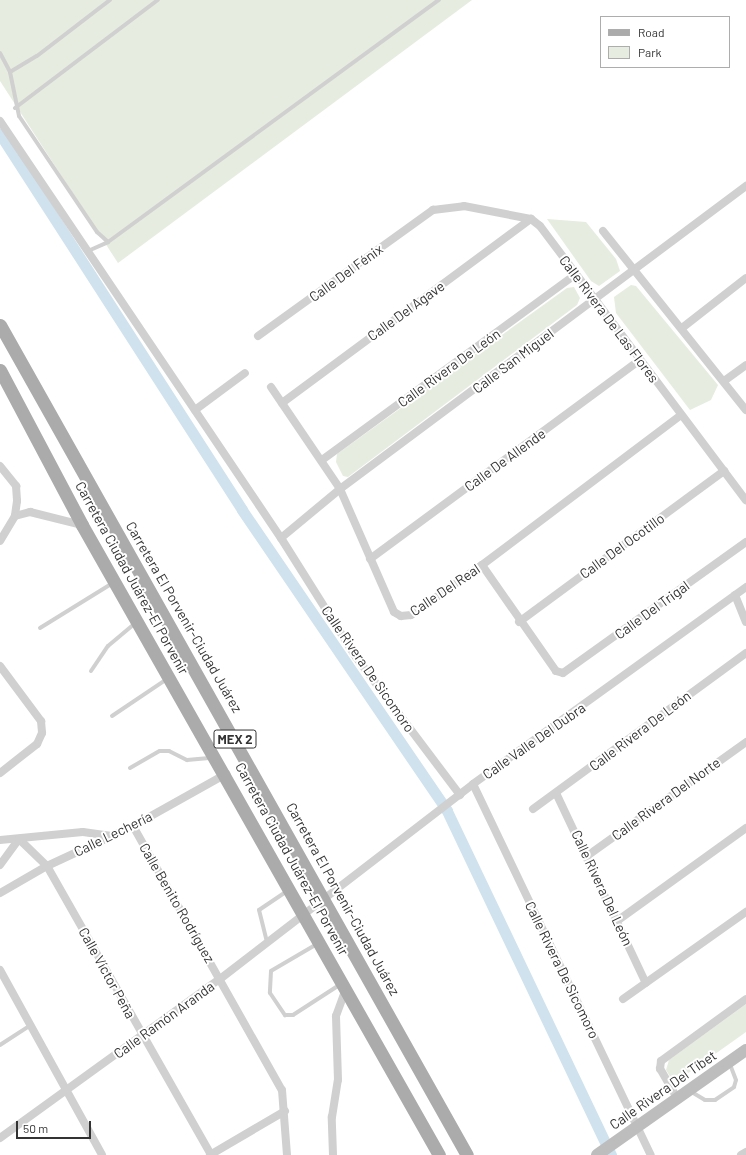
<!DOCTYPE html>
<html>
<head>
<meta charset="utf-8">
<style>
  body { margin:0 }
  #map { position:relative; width:746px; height:1155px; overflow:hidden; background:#fff; font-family:Barlow,sans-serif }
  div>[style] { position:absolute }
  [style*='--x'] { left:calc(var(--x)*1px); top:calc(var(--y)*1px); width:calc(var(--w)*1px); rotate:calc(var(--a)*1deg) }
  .green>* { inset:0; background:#e6ecdf }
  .canal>* { height:11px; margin:-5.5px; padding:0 5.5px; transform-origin:5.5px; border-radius:5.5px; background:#cfe2ee }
  .lane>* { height:4px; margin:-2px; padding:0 2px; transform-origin:2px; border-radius:2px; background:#d0d0d0 }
  .street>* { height:8px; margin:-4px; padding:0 4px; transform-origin:4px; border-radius:4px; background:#d0d0d0 }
  .secondary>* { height:12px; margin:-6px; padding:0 6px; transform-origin:6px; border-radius:6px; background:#bdbdbd }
  .primary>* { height:13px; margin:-6.5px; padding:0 6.5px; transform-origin:6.5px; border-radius:6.5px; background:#ababab }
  span { translate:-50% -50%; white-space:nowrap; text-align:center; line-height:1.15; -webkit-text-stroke:4px #fff; paint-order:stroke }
  .shield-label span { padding:1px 3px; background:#fff; border:1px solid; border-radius:3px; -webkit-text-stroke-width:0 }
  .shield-label { font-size:13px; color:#333; font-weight:700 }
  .street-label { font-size:14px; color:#333 }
  .legend { position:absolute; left:600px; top:16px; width:130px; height:52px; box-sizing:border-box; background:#fff; border:1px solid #adadad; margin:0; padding:5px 7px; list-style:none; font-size:12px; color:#333 }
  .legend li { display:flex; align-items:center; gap:8px; height:20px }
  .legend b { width:20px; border:1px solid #adadad }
  .scale { position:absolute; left:16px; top:1121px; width:75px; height:18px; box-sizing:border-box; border:2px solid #333; border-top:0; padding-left:5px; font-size:12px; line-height:14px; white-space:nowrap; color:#333; -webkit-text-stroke:3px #fff; paint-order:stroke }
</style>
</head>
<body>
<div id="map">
  <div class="green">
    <div style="clip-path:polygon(0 0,472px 0,118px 263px,0 81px)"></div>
    <div style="clip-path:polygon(547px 219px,586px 222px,616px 259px,620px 271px,599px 286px,591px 281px)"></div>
    <div style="clip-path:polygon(631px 285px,636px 286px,718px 385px,711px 400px,690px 410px,616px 313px,614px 297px)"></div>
    <div style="clip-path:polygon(574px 287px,580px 298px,577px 305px,348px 477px,343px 476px,336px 462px,337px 454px,567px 288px)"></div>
    <div style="clip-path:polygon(746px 1004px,746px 1032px,677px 1081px,671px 1078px,666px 1070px,669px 1060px)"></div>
  </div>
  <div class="canal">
    <div style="--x:0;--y:134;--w:447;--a:57.2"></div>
    <div style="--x:242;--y:510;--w:364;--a:55.7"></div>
    <div style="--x:447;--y:811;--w:381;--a:64.5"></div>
  </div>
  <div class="lane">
    <div style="--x:0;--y:53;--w:21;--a:62"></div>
    <div style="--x:10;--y:72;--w:45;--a:78.4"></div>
    <div style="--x:19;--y:116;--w:140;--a:56.1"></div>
    <div style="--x:97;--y:232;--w:15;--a:42"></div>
    <div style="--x:108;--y:242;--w:410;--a:-36.2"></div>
    <div style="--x:10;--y:72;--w:31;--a:-31"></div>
    <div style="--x:37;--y:56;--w:92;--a:-37.5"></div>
    <div style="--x:15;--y:108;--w:179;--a:-37.1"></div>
    <div style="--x:88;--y:251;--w:22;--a:-24"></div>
    <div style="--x:40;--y:628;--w:86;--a:-31.7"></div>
    <div style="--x:91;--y:671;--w:30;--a:-56"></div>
    <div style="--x:108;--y:646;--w:35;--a:-40"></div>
    <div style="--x:112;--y:716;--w:66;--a:-33.9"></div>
    <div style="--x:130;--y:768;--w:34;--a:-30"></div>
    <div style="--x:160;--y:751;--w:9;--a:0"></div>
    <div style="--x:169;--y:751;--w:20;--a:27"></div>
    <div style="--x:187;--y:760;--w:25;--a:-5"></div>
    <div style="--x:267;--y:942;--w:33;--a:-104"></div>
    <div style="--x:259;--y:910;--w:34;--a:-34"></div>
    <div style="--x:317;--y:944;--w:53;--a:149.6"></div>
    <div style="--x:271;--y:971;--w:22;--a:93"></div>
    <div style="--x:270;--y:993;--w:27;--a:56"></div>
    <div style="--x:285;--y:1015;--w:8;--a:0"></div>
    <div style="--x:293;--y:1015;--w:57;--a:-32.9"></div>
    <div style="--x:0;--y:1045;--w:37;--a:-33"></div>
    <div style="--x:690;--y:1091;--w:17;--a:31"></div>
    <div style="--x:705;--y:1100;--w:10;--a:0"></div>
    <div style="--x:715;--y:1100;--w:23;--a:-34"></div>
    <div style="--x:734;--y:1087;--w:7;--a:-74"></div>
    <div style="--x:736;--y:1080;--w:17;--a:-111"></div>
  </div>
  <div class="street">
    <div style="--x:0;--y:121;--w:503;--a:56.03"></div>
    <div style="--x:281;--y:538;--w:141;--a:57.8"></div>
    <div style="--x:356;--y:657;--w:173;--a:53"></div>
    <div style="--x:603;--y:231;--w:229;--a:51.4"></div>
    <div style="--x:682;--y:328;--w:81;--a:-38"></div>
    <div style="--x:258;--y:336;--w:216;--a:-35.8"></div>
    <div style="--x:433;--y:210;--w:31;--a:-7"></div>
    <div style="--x:464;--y:206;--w:68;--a:11"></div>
    <div style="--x:531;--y:219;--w:11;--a:38"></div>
    <div style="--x:540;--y:226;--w:343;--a:53.1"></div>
    <div style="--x:724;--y:381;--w:27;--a:-36"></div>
    <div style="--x:271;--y:387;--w:123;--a:55.9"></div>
    <div style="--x:340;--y:489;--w:134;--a:66.3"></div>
    <div style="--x:394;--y:612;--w:8;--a:30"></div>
    <div style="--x:401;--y:616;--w:10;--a:-6"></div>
    <div style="--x:411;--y:615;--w:87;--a:-35.2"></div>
    <div style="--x:482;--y:565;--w:249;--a:-37"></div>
    <div style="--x:282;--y:403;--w:310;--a:-36.5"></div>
    <div style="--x:195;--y:410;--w:62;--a:-36.5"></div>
    <div style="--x:322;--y:460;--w:313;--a:-36.2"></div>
    <div style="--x:0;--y:466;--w:26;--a:51"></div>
    <div style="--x:16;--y:486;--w:15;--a:86"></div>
    <div style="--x:17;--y:501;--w:15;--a:98"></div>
    <div style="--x:15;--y:516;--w:29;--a:121"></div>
    <div style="--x:15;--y:516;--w:16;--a:-15"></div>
    <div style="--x:30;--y:512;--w:54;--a:14"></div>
    <div style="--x:281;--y:538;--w:77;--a:-39.7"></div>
    <div style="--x:340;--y:489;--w:507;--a:-36.73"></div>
    <div style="--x:370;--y:559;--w:334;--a:-36.4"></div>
    <div style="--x:482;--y:565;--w:129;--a:55.1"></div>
    <div style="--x:556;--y:671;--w:7;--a:16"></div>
    <div style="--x:563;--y:673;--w:225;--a:-35.6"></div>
    <div style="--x:735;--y:595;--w:29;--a:68"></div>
    <div style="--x:519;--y:622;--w:255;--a:-36.4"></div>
    <div style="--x:0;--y:666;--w:69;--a:53.3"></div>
    <div style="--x:41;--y:721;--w:12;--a:85"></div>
    <div style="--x:42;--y:733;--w:12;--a:114"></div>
    <div style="--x:37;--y:744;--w:47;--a:141.9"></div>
    <div style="--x:473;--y:784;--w:411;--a:64.4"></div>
    <div style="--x:556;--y:793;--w:210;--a:64.7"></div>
    <div style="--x:533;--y:809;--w:264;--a:-36.2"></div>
    <div style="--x:133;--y:826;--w:303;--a:60.6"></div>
    <div style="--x:282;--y:1090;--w:65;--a:85.6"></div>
    <div style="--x:0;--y:840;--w:83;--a:-5.5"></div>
    <div style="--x:83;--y:832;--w:27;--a:8"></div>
    <div style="--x:587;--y:856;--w:196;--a:-35.6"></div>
    <div style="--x:0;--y:865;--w:32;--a:-54"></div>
    <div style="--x:19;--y:839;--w:39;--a:44"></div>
    <div style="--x:47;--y:866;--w:332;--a:60.4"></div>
    <div style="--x:0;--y:893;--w:54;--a:-29.9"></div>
    <div style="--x:47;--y:866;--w:95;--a:-24.9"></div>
    <div style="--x:133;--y:826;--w:107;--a:-29.2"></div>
    <div style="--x:617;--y:921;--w:159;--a:-35.8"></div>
    <div style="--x:0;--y:970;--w:211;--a:61.1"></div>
    <div style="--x:623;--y:999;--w:151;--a:-35.3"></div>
    <div style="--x:677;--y:1098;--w:34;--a:-120"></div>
    <div style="--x:660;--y:1069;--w:8;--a:-83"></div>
    <div style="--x:661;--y:1061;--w:105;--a:-36.1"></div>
    <div style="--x:0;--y:1138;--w:271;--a:-35.9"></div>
    <div style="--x:220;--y:979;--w:319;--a:-37.6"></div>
    <div style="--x:473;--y:784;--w:337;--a:-35.8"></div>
    <div style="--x:210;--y:1155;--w:87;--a:-30.4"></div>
    <div style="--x:333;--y:1155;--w:38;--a:-92"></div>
    <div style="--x:332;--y:1117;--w:37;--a:-81"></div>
    <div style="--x:338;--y:1080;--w:64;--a:-91.8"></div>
    <div style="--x:336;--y:1016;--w:30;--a:-70"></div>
    <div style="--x:741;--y:1155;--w:6;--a:-31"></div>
  </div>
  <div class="secondary">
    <div style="--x:597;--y:1155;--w:182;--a:-35.2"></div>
  </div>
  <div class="primary">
    <div style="--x:0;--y:325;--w:952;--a:60.64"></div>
    <div style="--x:0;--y:370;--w:175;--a:62.1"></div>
    <div style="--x:82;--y:525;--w:724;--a:60.46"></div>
  </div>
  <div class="shield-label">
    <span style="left:235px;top:739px">MEX 2</span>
  </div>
  <div class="street-label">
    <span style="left:346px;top:273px;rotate:-36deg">Calle Del Fénix</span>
    <span style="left:406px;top:311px;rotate:-36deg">Calle Del Agave</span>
    <span style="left:609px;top:319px;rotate:53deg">Calle Rivera De Las Flores</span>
    <span style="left:513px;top:361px;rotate:-37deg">Calle San Miguel</span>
    <span style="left:449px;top:368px;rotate:-36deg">Calle Rivera De León</span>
    <span style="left:505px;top:460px;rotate:-36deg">Calle De Allende</span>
    <span style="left:622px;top:546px;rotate:-36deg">Calle Del Ocotillo</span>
    <span style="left:132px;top:578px;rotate:61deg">Carretera Ciudad Juárez-El Porvenir</span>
    <span style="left:445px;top:590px;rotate:-34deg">Calle Del Real</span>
    <span style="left:652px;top:610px;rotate:-36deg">Calle Del Trigal</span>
    <span style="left:184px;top:617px;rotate:60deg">Carretera El Porvenir-Ciudad Juárez</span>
    <span style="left:368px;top:669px;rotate:55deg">Calle Rivera De Sicomoro</span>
    <span style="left:640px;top:731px;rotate:-37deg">Calle Rivera De León</span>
    <span style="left:534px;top:741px;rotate:-35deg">Calle Valle Del Dubra</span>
    <span style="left:666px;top:799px;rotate:-36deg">Calle Rivera Del Norte</span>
    <span style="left:113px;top:834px;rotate:-26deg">Calle Lechería</span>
    <span style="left:292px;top:859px;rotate:61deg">Carretera Ciudad Juárez-El Porvenir</span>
    <span style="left:602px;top:888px;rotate:65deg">Calle Rivera Del León</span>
    <span style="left:343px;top:899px;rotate:61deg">Carretera El Porvenir-Ciudad Juárez</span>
    <span style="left:177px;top:903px;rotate:60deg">Calle Benito Rodríguez</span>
    <span style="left:562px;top:970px;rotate:64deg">Calle Rivera De Sicomoro</span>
    <span style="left:107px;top:973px;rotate:61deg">Calle Víctor Peña</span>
    <span style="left:164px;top:1020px;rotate:-36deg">Calle Ramón Aranda</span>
    <span style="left:663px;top:1090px;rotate:-35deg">Calle Rivera Del Tíbet</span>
  </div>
  <ul class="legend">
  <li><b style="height:5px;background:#ababab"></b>Road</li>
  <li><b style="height:11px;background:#e6ecdf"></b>Park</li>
  </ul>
  <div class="scale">50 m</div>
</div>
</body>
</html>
